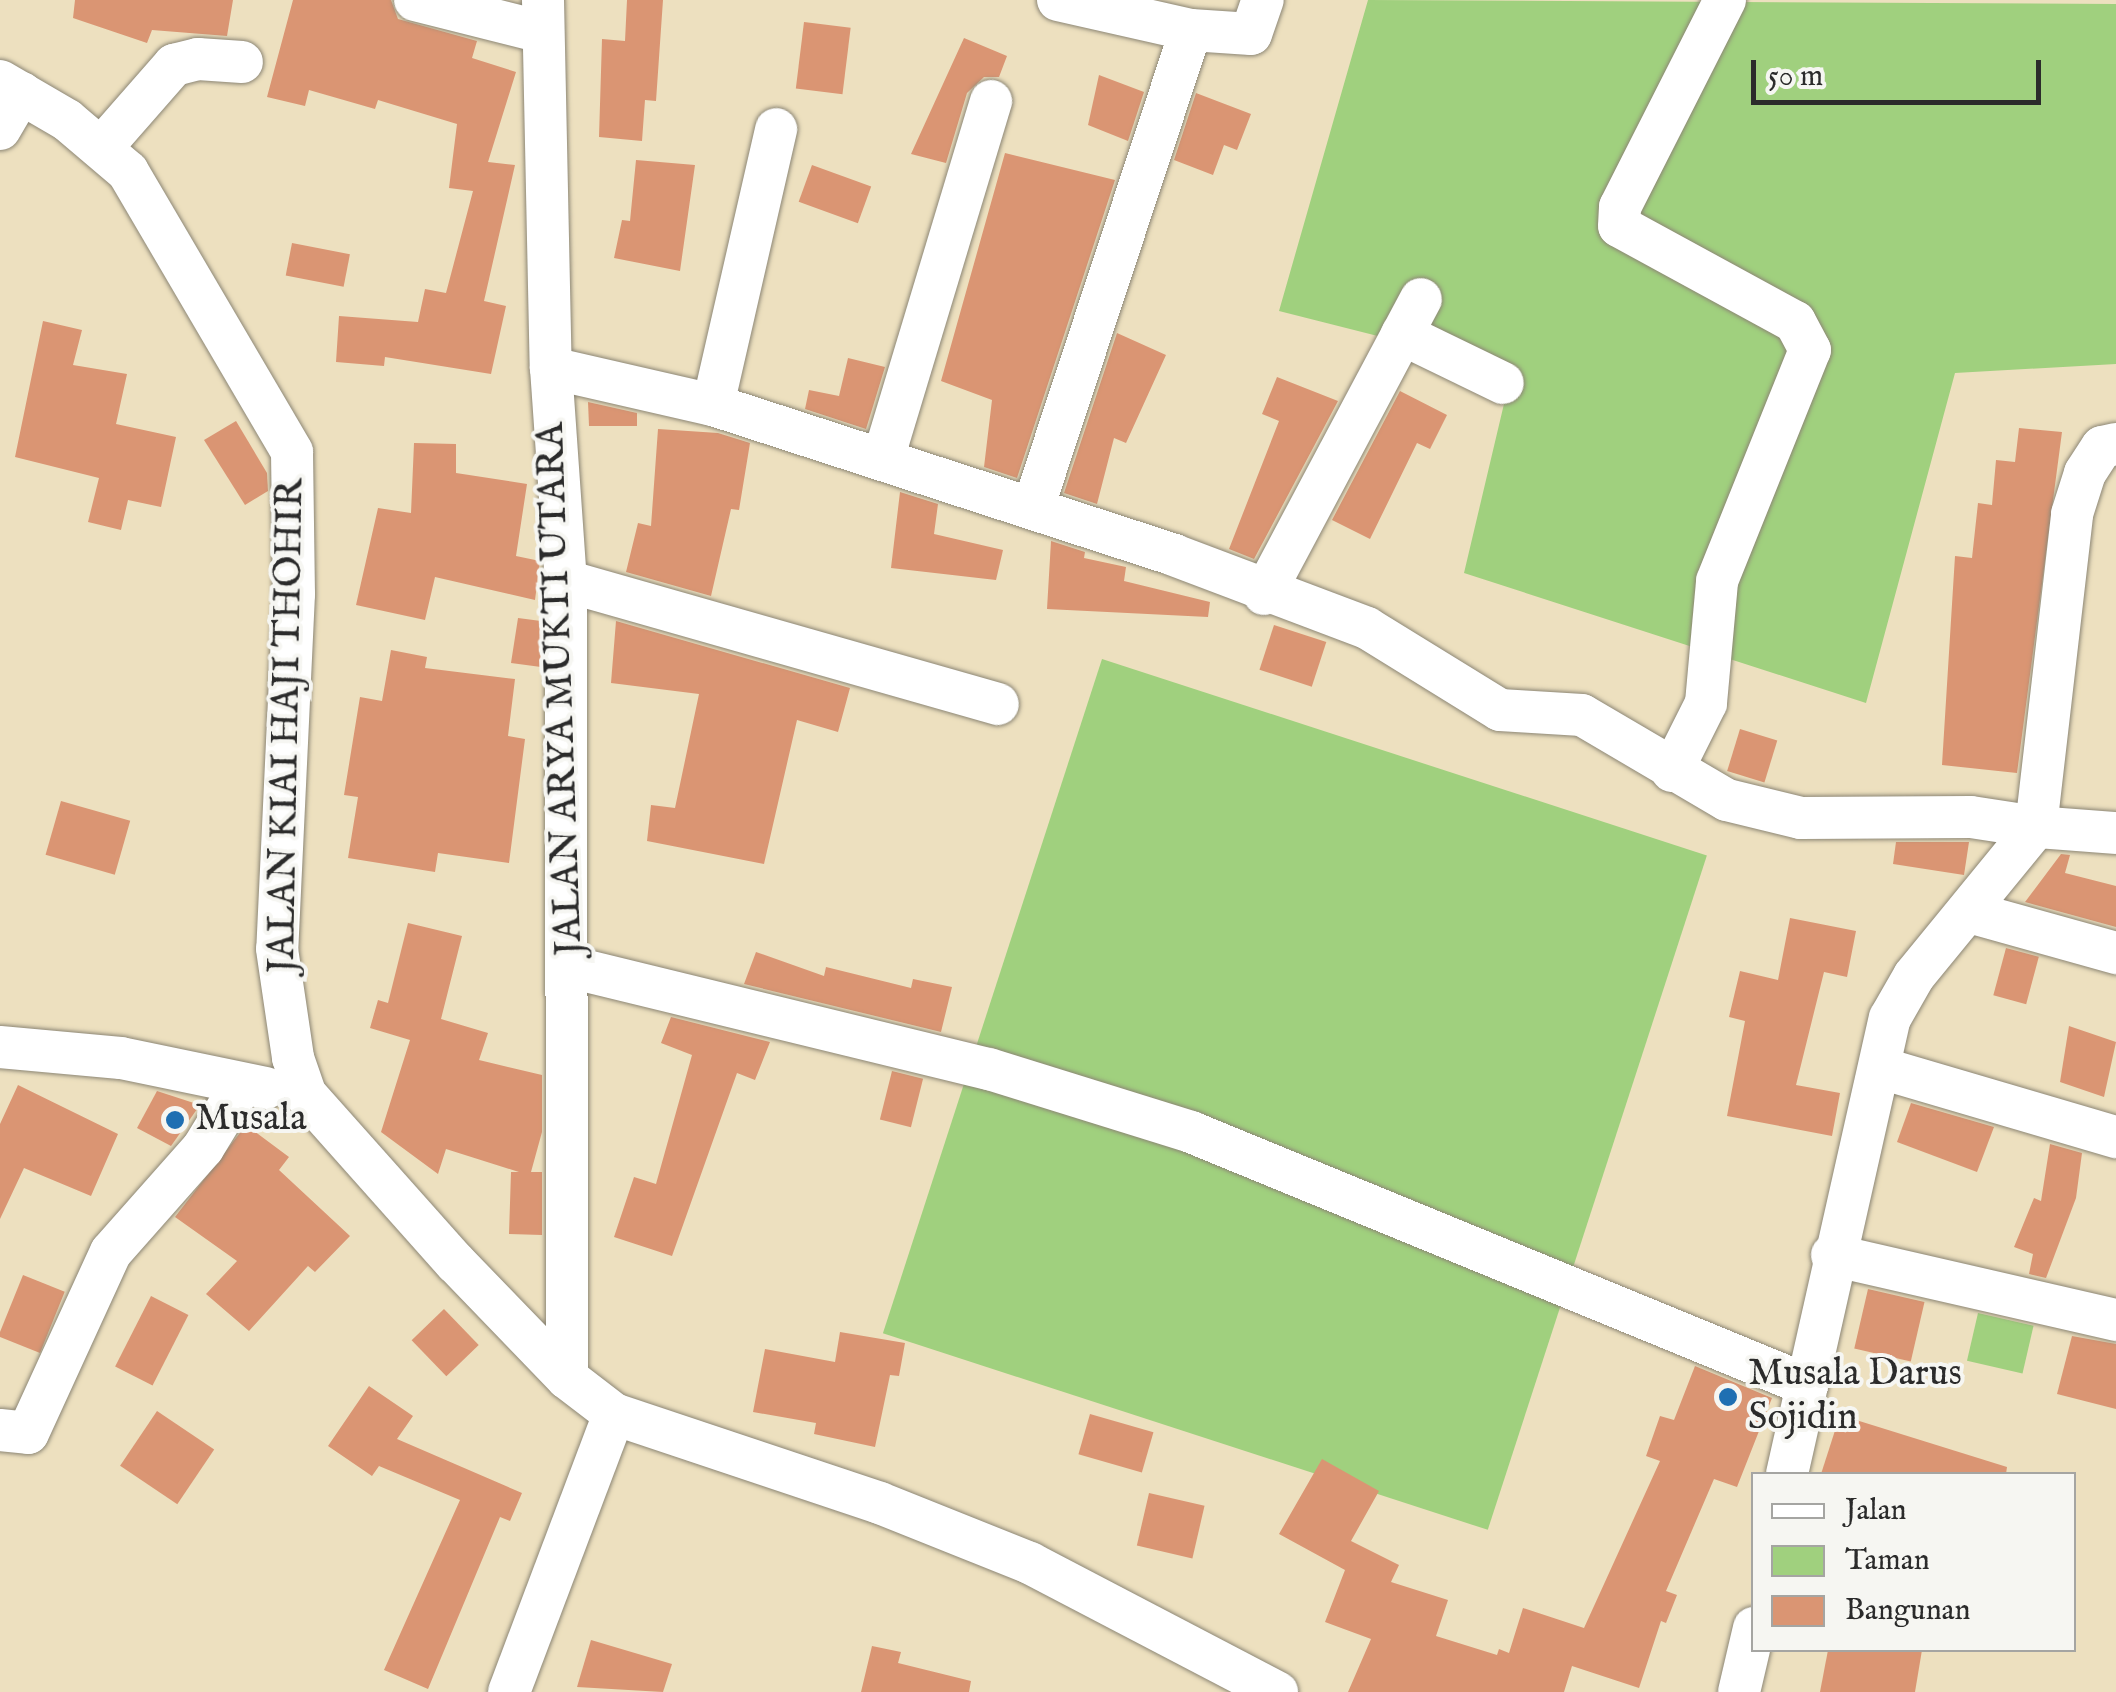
<!DOCTYPE html>
<html>
<head>
<meta charset="utf-8">
<style>
  body { margin:0 }
  #map { position:relative; width:2116px; height:1692px; overflow:hidden; background:#ede0bf; font-family:"IM FELL English",serif }
  div>[style] { position:absolute }
  [style*='--x'] { left:calc(var(--x)*1px); top:calc(var(--y)*1px); width:calc(var(--w)*1px); rotate:calc(var(--a)*1deg) }
  .green>* { inset:0; background:#a0d07e; transform-origin:0 0 }
  .building>* { inset:0; background:#da9573; transform-origin:0 0 }
  .roads { filter:drop-shadow(0 0 2px #8c8675) drop-shadow(0 0 2px #8c8675) }
  .minor>* { height:42px; margin:-21px; padding:0 21px; transform-origin:21px; border-radius:21px; background:#fff }
  .dots>* { width:28px; height:28px; translate:-50% -50%; box-sizing:border-box; border:5px solid #f6f6f2; border-radius:50% }
  span { translate:-50% -50%; white-space:nowrap; text-align:center; line-height:1.15; -webkit-text-stroke:8px #f6f6f2; paint-order:stroke }
  .street-label { font-size:38px; color:#2b2b2b }
  .poi-label { font-size:38px; color:#2b2b2b }
  .left { translate:0 -50%; text-align:left }
  .legend { position:absolute; left:1751px; top:1472px; width:325px; height:180px; box-sizing:border-box; background:#f6f6f2; border:2px solid #a5a5a2; margin:0; padding:12px 18px; list-style:none; font-size:30px; color:#2b2b2b }
  .legend li { display:flex; align-items:center; gap:20px; height:50px }
  .legend b { width:50px; border:2px solid #a5a5a2 }
  .scale { position:absolute; left:1751px; top:60px; width:290px; height:45px; box-sizing:border-box; border:5px solid #2b2b2b; border-top:0; padding-left:12px; font-size:30px; line-height:35px; white-space:nowrap; color:#2b2b2b; -webkit-text-stroke:8px #f6f6f2; paint-order:stroke }
</style>
</head>
<body>
<div id="map">
  <div class="green">
    <div style="clip-path:polygon(1368px 0,2116px 4px,2116px 364px,1955px 373px,1866px 703px,1464px 573px,1512px 370px,1279px 311px)"></div>
    <div style="left:1102px;top:659px;width:636px;height:709px;rotate:18deg"></div>
    <div style="left:1978px;top:1313px;width:57px;height:49px;rotate:13deg"></div>
  </div>
  <div class="building">
    <div style="clip-path:polygon(75px 0,233px 0,227px 36px,152px 30px,147px 43px,73px 18px)"></div>
    <div style="clip-path:polygon(293px 0,391px 0,398px 19px,477px 41px,472px 58px,516px 72px,488px 162px,515px 165px,484px 301px,506px 306px,491px 374px,385px 357px,384px 366px,336px 362px,339px 316px,418px 322px,425px 289px,446px 293px,473px 191px,449px 188px,457px 124px,378px 100px,375px 109px,309px 90px,305px 106px,267px 97px)"></div>
    <div style="clip-path:polygon(627px 0,663px 0,656px 101px,645px 100px,642px 141px,599px 137px,602px 39px,625px 41px)"></div>
    <div style="left:804px;top:22px;width:47px;height:67px;rotate:7deg"></div>
    <div style="clip-path:polygon(964px 38px,1007px 56px,999px 77px,984px 77px,967px 93px,946px 163px,911px 154px)"></div>
    <div style="clip-path:polygon(1099px 75px,1144px 92px,1128px 141px,1088px 125px)"></div>
    <div style="clip-path:polygon(1196px 93px,1251px 114px,1237px 150px,1224px 145px,1213px 175px,1174px 160px)"></div>
    <div style="clip-path:polygon(1005px 153px,1115px 180px,1017px 478px,984px 467px,992px 400px,941px 381px)"></div>
    <div style="clip-path:polygon(636px 160px,695px 165px,680px 271px,614px 258px,622px 220px,630px 221px)"></div>
    <div style="left:812px;top:165px;width:63px;height:39px;rotate:20deg"></div>
    <div style="left:292px;top:243px;width:59px;height:33px;rotate:11deg"></div>
    <div style="clip-path:polygon(43px 321px,82px 330px,73px 365px,127px 374px,116px 424px,176px 437px,161px 507px,128px 500px,121px 530px,88px 522px,99px 478px,15px 457px)"></div>
    <div style="clip-path:polygon(1117px 333px,1166px 355px,1126px 443px,1114px 438px,1097px 504px,1064px 493px)"></div>
    <div style="clip-path:polygon(848px 358px,885px 367px,866px 429px,805px 409px,809px 390px,839px 396px)"></div>
    <div style="clip-path:polygon(1277px 377px,1338px 401px,1254px 559px,1229px 549px,1279px 421px,1262px 414px)"></div>
    <div style="clip-path:polygon(1400px 391px,1447px 415px,1430px 449px,1417px 443px,1370px 539px,1332px 520px)"></div>
    <div style="clip-path:polygon(588px 402px,637px 413px,637px 426px,589px 426px)"></div>
    <div style="clip-path:polygon(236px 421px,267px 473px,268px 491px,245px 505px,204px 440px)"></div>
    <div style="clip-path:polygon(2019px 428px,2062px 432px,2017px 773px,1942px 765px,1955px 556px,1972px 558px,1978px 503px,1992px 505px,1996px 460px,2015px 462px)"></div>
    <div style="clip-path:polygon(658px 429px,718px 433px,750px 443px,739px 510px,731px 509px,711px 596px,626px 572px,638px 523px,651px 526px)"></div>
    <div style="clip-path:polygon(414px 443px,456px 444px,456px 473px,527px 484px,516px 556px,540px 561px,535px 600px,435px 577px,425px 620px,356px 605px,378px 508px,411px 513px)"></div>
    <div style="clip-path:polygon(900px 492px,938px 504px,934px 534px,1003px 550px,996px 580px,891px 568px)"></div>
    <div style="clip-path:polygon(1051px 541px,1085px 552px,1084px 558px,1126px 567px,1124px 581px,1210px 602px,1208px 617px,1047px 609px)"></div>
    <div style="clip-path:polygon(518px 618px,541px 621px,541px 667px,511px 663px)"></div>
    <div style="clip-path:polygon(616px 621px,850px 688px,838px 732px,797px 720px,764px 864px,647px 841px,651px 805px,675px 808px,699px 694px,611px 683px)"></div>
    <div style="left:1274px;top:625px;width:55px;height:47px;rotate:18deg"></div>
    <div style="clip-path:polygon(391px 650px,427px 657px,425px 668px,515px 679px,508px 736px,525px 739px,509px 863px,438px 853px,435px 872px,348px 858px,358px 797px,344px 795px,360px 697px,382px 701px)"></div>
    <div style="left:1740px;top:729px;width:39px;height:44px;rotate:17deg"></div>
    <div style="left:61px;top:801px;width:72px;height:56px;rotate:16deg"></div>
    <div style="clip-path:polygon(1896px 842px,1969px 842px,1964px 875px,1893px 864px)"></div>
    <div style="clip-path:polygon(2061px 854px,2070px 855px,2065px 873px,2116px 886px,2116px 927px,2025px 902px)"></div>
    <div style="clip-path:polygon(1790px 918px,1856px 931px,1847px 977px,1824px 972px,1796px 1085px,1840px 1093px,1832px 1136px,1727px 1116px,1745px 1021px,1729px 1017px,1740px 971px,1778px 980px)"></div>
    <div style="clip-path:polygon(408px 923px,462px 936px,441px 1019px,488px 1033px,479px 1060px,542px 1075px,542px 1132px,531px 1172px,542px 1172px,542px 1235px,509px 1234px,511px 1172px,519px 1172px,446px 1149px,438px 1174px,381px 1132px,410px 1040px,370px 1028px,378px 1000px,388px 1003px)"></div>
    <div style="left:2006px;top:948px;width:34px;height:49px;rotate:15deg"></div>
    <div style="clip-path:polygon(756px 952px,824px 976px,826px 967px,911px 988px,913px 979px,952px 987px,941px 1032px,744px 984px)"></div>
    <div style="clip-path:polygon(671px 1017px,770px 1042px,755px 1080px,737px 1073px,672px 1256px,614px 1237px,634px 1177px,656px 1184px,692px 1055px,661px 1043px)"></div>
    <div style="clip-path:polygon(2069px 1026px,2116px 1042px,2104px 1097px,2060px 1082px)"></div>
    <div style="left:892px;top:1071px;width:32px;height:50px;rotate:14deg"></div>
    <div style="clip-path:polygon(18px 1085px,118px 1134px,91px 1196px,24px 1168px,0 1219px,0 1124px)"></div>
    <div style="clip-path:polygon(157px 1091px,200px 1105px,171px 1146px,137px 1128px)"></div>
    <div style="clip-path:polygon(1911px 1103px,1994px 1127px,1977px 1172px,1897px 1142px)"></div>
    <div style="clip-path:polygon(246px 1125px,289px 1157px,279px 1170px,350px 1236px,315px 1272px,308px 1266px,249px 1331px,206px 1294px,237px 1261px,175px 1217px)"></div>
    <div style="clip-path:polygon(2050px 1144px,2082px 1153px,2076px 1198px,2046px 1278px,2029px 1274px,2033px 1254px,2014px 1247px,2034px 1198px,2041px 1201px)"></div>
    <div style="left:23px;top:1275px;width:45px;height:66px;rotate:22deg"></div>
    <div style="left:1868px;top:1289px;width:58px;height:61px;rotate:13deg"></div>
    <div style="left:151px;top:1296px;width:42px;height:79px;rotate:27deg"></div>
    <div style="left:444px;top:1309px;width:50px;height:45px;rotate:46deg"></div>
    <div style="clip-path:polygon(840px 1332px,905px 1343px,899px 1376px,890px 1375px,875px 1447px,814px 1434px,816px 1423px,753px 1412px,765px 1349px,835px 1362px)"></div>
    <div style="clip-path:polygon(2072px 1336px,2116px 1344px,2116px 1409px,2057px 1394px)"></div>
    <div style="clip-path:polygon(1695px 1366px,1772px 1398px,1737px 1487px,1714px 1479px,1666px 1591px,1677px 1595px,1666px 1623px,1661px 1621px,1639px 1688px,1572px 1666px,1564px 1692px,1348px 1692px,1371px 1639px,1325px 1622px,1345px 1570px,1279px 1534px,1322px 1459px,1379px 1491px,1351px 1541px,1399px 1565px,1391px 1582px,1448px 1600px,1436px 1636px,1497px 1655px,1499px 1649px,1509px 1653px,1523px 1608px,1584px 1628px,1660px 1461px,1646px 1456px,1660px 1416px,1674px 1420px)"></div>
    <div style="clip-path:polygon(369px 1386px,413px 1416px,397px 1439px,522px 1493px,510px 1521px,500px 1517px,428px 1689px,384px 1670px,460px 1500px,379px 1466px,372px 1476px,328px 1446px)"></div>
    <div style="left:157px;top:1411px;width:69px;height:66px;rotate:34deg"></div>
    <div style="left:1090px;top:1414px;width:66px;height:42px;rotate:16deg"></div>
    <div style="clip-path:polygon(1840px 1415px,2007px 1467px,2006px 1474px,1821px 1474px)"></div>
    <div style="left:1149px;top:1493px;width:57px;height:54px;rotate:13deg"></div>
    <div style="clip-path:polygon(591px 1640px,672px 1664px,663px 1692px,577px 1687px)"></div>
    <div style="clip-path:polygon(872px 1646px,901px 1652px,898px 1663px,971px 1681px,969px 1692px,861px 1692px)"></div>
    <div style="clip-path:polygon(1828px 1650px,1922px 1650px,1915px 1692px,1820px 1692px)"></div>
  </div>
  <div class="roads">
    <div class="minor">
      <div style="--x:415;--y:0;--w:131;--a:14.1"></div>
      <div style="--x:543;--y:0;--w:368;--a:88.8"></div>
      <div style="--x:551;--y:368;--w:214;--a:86"></div>
      <div style="--x:566;--y:581;--w:797;--a:89.93"></div>
      <div style="--x:1058;--y:0;--w:136;--a:12.7"></div>
      <div style="--x:1191;--y:30;--w:60;--a:3.8"></div>
      <div style="--x:1251;--y:34;--w:36;--a:-71"></div>
      <div style="--x:0;--y:81;--w:78;--a:30.2"></div>
      <div style="--x:67;--y:120;--w:80;--a:40.4"></div>
      <div style="--x:128;--y:172;--w:324;--a:59.6"></div>
      <div style="--x:292;--y:452;--w:142;--a:89.2"></div>
      <div style="--x:294;--y:594;--w:355;--a:92.7"></div>
      <div style="--x:277;--y:949;--w:110;--a:81.6"></div>
      <div style="--x:293;--y:1058;--w:39;--a:71"></div>
      <div style="--x:306;--y:1095;--w:224;--a:48.3"></div>
      <div style="--x:455;--y:1262;--w:161;--a:46"></div>
      <div style="--x:567;--y:1378;--w:59;--a:37.5"></div>
      <div style="--x:614;--y:1414;--w:280;--a:18.5"></div>
      <div style="--x:880;--y:1503;--w:162;--a:21.8"></div>
      <div style="--x:1030;--y:1563;--w:279;--a:27.6"></div>
      <div style="--x:0;--y:129;--w:42;--a:-59.7"></div>
      <div style="--x:103;--y:146;--w:108;--a:-48.8"></div>
      <div style="--x:174;--y:65;--w:25;--a:-14"></div>
      <div style="--x:198;--y:59;--w:44;--a:3.9"></div>
      <div style="--x:1402;--y:334;--w:112;--a:25.9"></div>
      <div style="--x:551;--y:368;--w:166;--a:12.9"></div>
      <div style="--x:713;--y:405;--w:485;--a:18"></div>
      <div style="--x:1174;--y:555;--w:206;--a:20.7"></div>
      <div style="--x:1367;--y:628;--w:156;--a:31.7"></div>
      <div style="--x:1500;--y:710;--w:82;--a:3.5"></div>
      <div style="--x:1582;--y:715;--w:168;--a:30.4"></div>
      <div style="--x:1727;--y:800;--w:76;--a:13.7"></div>
      <div style="--x:1801;--y:818;--w:170;--a:-0.3"></div>
      <div style="--x:1971;--y:817;--w:66;--a:8.7"></div>
      <div style="--x:2036;--y:827;--w:315;--a:-83.4"></div>
      <div style="--x:2072;--y:514;--w:43;--a:-72.4"></div>
      <div style="--x:2085;--y:473;--w:31;--a:-57"></div>
      <div style="--x:2102;--y:447;--w:14;--a:-12"></div>
      <div style="--x:713;--y:405;--w:283;--a:-77.1"></div>
      <div style="--x:883;--y:459;--w:374;--a:-73.2"></div>
      <div style="--x:1033;--y:508;--w:503;--a:-71.71"></div>
      <div style="--x:566;--y:581;--w:449;--a:15.9"></div>
      <div style="--x:1264;--y:594;--w:334;--a:-62"></div>
      <div style="--x:1672;--y:771;--w:76;--a:-63.4"></div>
      <div style="--x:1706;--y:703;--w:122;--a:-84.8"></div>
      <div style="--x:1717;--y:581;--w:249;--a:-68.1"></div>
      <div style="--x:1810;--y:350;--w:32;--a:-118"></div>
      <div style="--x:1795;--y:322;--w:200;--a:-151.4"></div>
      <div style="--x:1619;--y:226;--w:19;--a:-87"></div>
      <div style="--x:1620;--y:207;--w:232;--a:-63.1"></div>
      <div style="--x:1969;--y:912;--w:153;--a:15.6"></div>
      <div style="--x:570;--y:967;--w:431;--a:13.7"></div>
      <div style="--x:989;--y:1069;--w:212;--a:17.3"></div>
      <div style="--x:1191;--y:1132;--w:666;--a:22.33"></div>
      <div style="--x:0;--y:1047;--w:121;--a:5.2"></div>
      <div style="--x:121;--y:1058;--w:148;--a:11.7"></div>
      <div style="--x:1881;--y:1068;--w:245;--a:16.4"></div>
      <div style="--x:1832;--y:1255;--w:291;--a:12.9"></div>
      <div style="--x:0;--y:1430;--w:28;--a:6"></div>
      <div style="--x:28;--y:1433;--w:199;--a:-65.4"></div>
      <div style="--x:111;--y:1252;--w:139;--a:-48.5"></div>
      <div style="--x:203;--y:1148;--w:75;--a:-58.6"></div>
      <div style="--x:1787;--y:1474;--w:467;--a:-77.3"></div>
      <div style="--x:1890;--y:1018;--w:48;--a:-60.3"></div>
      <div style="--x:1914;--y:976;--w:193;--a:-50.7"></div>
      <div style="--x:2036;--y:827;--w:80;--a:4.3"></div>
      <div style="--x:509;--y:1692;--w:297;--a:-69.3"></div>
      <div style="--x:1739;--y:1692;--w:66;--a:-76.8"></div>
    </div>
  </div>
  <div class="dots">
    <div style="left:175px;top:1120px;background:#1f6fb2"></div>
    <div style="left:1728px;top:1397px;background:#1f6fb2"></div>
  </div>
  <div class="street-label">
    <span style="left:562px;top:689px;rotate:-92deg">JALAN ARYA MUKTI UTARA</span>
    <span style="left:288px;top:726px;rotate:-89deg">JALAN KIAI HAJI THOHIR</span>
  </div>
  <div class="poi-label">
    <span class="left" style="left:195px;top:1120px">Musala</span>
    <span class="left" style="left:1748px;top:1397px">Musala Darus<br>Sojidin</span>
  </div>
  <ul class="legend">
  <li><b style="height:12px;background:#fff"></b>Jalan</li>
  <li><b style="height:28px;background:#a0d07e"></b>Taman</li>
  <li><b style="height:28px;background:#da9573"></b>Bangunan</li>
  </ul>
  <div class="scale">50 m</div>
</div>
</body>
</html>
